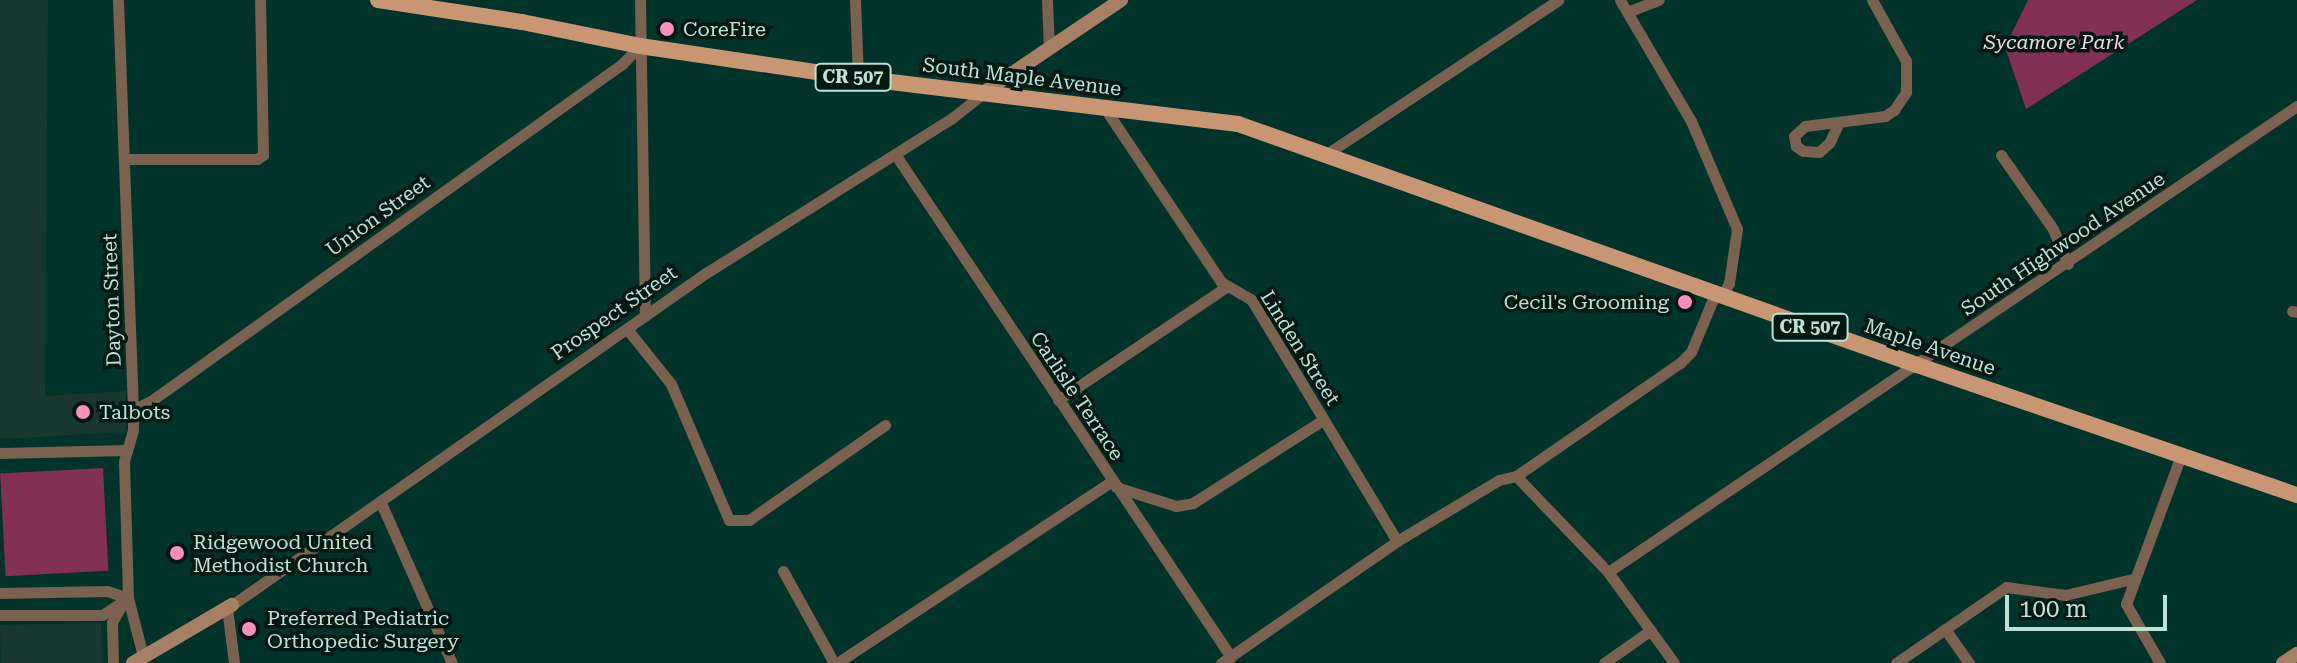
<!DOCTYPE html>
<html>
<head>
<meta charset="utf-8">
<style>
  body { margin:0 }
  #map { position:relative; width:2297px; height:663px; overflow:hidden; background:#003329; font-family:"Roboto Serif",serif }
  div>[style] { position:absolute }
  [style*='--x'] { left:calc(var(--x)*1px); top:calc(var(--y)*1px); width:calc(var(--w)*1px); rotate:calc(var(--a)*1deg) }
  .built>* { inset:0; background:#17372f; transform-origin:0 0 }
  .green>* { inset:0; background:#833056; transform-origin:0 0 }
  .street>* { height:11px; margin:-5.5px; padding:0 5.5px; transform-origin:5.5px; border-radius:5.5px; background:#7a6150 }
  .secondary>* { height:14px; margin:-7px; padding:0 7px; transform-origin:7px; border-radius:7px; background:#a67f64 }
  .primary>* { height:16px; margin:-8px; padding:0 8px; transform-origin:8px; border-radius:8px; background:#c99674 }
  .dots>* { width:22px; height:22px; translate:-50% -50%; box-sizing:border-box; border:4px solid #001812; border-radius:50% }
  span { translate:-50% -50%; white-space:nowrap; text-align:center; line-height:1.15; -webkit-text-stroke:7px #001812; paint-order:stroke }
  .shield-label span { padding:2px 6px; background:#001812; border:2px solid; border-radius:6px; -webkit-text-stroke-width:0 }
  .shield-label { font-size:18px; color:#bbe4d7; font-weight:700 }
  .poi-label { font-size:20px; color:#bbe4d7 }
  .left { translate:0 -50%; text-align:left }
  .right { translate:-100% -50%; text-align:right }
  .park-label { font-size:20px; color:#f2d8e1; font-style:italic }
  .street-label { font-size:20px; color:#bbe4d7 }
  .scale { position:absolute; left:2005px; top:595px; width:162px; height:36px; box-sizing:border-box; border:4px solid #bbe4d7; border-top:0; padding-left:10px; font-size:24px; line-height:28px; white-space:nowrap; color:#bbe4d7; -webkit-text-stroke:6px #001812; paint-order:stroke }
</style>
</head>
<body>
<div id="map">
  <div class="built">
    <div style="clip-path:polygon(0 0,48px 0,45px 396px,126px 391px,126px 432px,0 439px)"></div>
    <div style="left:101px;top:623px;width:40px;height:101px;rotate:89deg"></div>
  </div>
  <div class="green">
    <div style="clip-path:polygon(2028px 0,2197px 0,2026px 109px,2005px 47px)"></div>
    <div style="left:103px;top:468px;width:103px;height:103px;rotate:87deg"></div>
  </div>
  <div class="street">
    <div style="--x:118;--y:0;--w:410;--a:87.9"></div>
    <div style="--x:133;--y:410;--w:20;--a:90"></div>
    <div style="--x:133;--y:430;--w:33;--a:106"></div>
    <div style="--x:124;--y:462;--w:136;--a:88.3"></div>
    <div style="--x:128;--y:598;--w:60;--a:75.5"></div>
    <div style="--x:640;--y:0;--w:316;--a:89.1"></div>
    <div style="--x:855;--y:0;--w:78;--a:87.8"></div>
    <div style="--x:1047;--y:0;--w:49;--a:87.7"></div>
    <div style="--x:1620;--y:0;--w:140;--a:59.6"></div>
    <div style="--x:1691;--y:121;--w:117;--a:66.9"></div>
    <div style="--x:1737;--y:229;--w:55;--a:98.4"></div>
    <div style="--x:1729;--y:283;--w:15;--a:118"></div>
    <div style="--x:1627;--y:12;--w:34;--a:-21"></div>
    <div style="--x:1104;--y:107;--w:211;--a:56.2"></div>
    <div style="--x:1221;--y:282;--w:34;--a:30"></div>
    <div style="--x:1251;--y:299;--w:283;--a:58.9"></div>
    <div style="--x:1839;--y:122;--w:23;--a:115"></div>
    <div style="--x:1829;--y:143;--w:13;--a:138"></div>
    <div style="--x:1819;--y:152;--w:16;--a:-176"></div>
    <div style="--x:1803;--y:151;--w:9;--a:-144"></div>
    <div style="--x:1796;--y:146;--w:10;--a:-101"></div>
    <div style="--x:1794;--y:136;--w:15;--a:-42"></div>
    <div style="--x:1805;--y:126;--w:81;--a:-7.1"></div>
    <div style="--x:1885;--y:116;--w:11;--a:-34"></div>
    <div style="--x:1894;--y:110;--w:22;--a:-56"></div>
    <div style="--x:1906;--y:92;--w:31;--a:-90"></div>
    <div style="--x:1906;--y:61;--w:70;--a:-119.1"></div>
    <div style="--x:895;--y:154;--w:605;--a:56.26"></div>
    <div style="--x:1325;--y:155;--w:280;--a:-33.6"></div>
    <div style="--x:2001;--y:155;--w:90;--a:54.9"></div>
    <div style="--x:2053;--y:229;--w:38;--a:67"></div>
    <div style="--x:125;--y:159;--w:132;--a:0"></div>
    <div style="--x:257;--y:159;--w:7;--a:-34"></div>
    <div style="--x:263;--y:155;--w:155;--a:-91.1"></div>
    <div style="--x:2292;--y:311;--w:5;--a:11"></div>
    <div style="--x:627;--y:329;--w:70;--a:51.3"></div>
    <div style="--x:671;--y:384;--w:148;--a:66.9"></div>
    <div style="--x:729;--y:520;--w:20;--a:0"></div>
    <div style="--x:749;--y:520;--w:166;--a:-34.9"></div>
    <div style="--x:1058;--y:400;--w:202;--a:-33.9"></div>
    <div style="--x:133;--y:410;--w:20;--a:-27"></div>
    <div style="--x:151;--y:401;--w:579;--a:-35.58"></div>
    <div style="--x:622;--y:64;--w:25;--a:-45"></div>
    <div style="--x:0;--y:453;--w:127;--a:-1.4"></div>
    <div style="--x:1516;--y:476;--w:199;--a:-34.6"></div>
    <div style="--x:1680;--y:363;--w:16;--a:-45"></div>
    <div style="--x:1691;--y:352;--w:63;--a:-67.5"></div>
    <div style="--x:1116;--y:487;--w:63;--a:17.6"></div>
    <div style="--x:1176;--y:506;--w:17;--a:-10"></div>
    <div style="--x:1193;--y:503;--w:154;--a:-32.6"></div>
    <div style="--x:381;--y:503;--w:175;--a:66.1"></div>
    <div style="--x:783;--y:571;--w:105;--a:61"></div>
    <div style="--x:1608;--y:572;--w:832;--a:-34.07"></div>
    <div style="--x:0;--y:593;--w:107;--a:-1.1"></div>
    <div style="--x:107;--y:591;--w:22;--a:18"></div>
    <div style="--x:232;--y:605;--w:579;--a:-35.01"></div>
    <div style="--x:706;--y:273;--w:291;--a:-32.2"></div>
    <div style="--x:952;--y:118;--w:42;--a:-38.2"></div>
    <div style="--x:227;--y:608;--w:55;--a:82.7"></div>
    <div style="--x:0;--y:615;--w:102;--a:0"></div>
    <div style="--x:102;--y:615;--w:31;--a:-33"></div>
    <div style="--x:1945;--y:629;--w:42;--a:54.8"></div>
    <div style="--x:113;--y:663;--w:41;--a:-91.4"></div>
    <div style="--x:112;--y:622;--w:20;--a:-60"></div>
    <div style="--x:837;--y:663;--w:330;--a:-33.5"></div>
    <div style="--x:1221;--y:663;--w:214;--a:-34.7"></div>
    <div style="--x:1397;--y:541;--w:119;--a:-30.9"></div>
    <div style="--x:1499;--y:480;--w:17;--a:-13"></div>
    <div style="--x:1516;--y:476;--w:133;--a:46.2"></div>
    <div style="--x:1608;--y:572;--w:112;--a:54"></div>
    <div style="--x:1604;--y:663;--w:57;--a:-35.1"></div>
    <div style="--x:1896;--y:663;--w:134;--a:-34.6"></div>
    <div style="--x:2006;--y:587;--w:60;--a:7.7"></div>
    <div style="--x:2065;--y:595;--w:69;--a:-13.4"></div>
    <div style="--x:2160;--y:663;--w:68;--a:-120"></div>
    <div style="--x:2126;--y:604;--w:159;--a:-69.7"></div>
  </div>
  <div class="secondary">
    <div style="--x:986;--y:91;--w:163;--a:-34"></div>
    <div style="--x:133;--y:663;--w:115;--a:-30.4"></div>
    <div style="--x:2283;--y:663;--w:17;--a:-33"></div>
  </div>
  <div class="primary">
    <div style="--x:378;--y:0;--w:146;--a:8.7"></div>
    <div style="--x:522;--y:22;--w:120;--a:11.5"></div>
    <div style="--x:640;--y:46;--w:220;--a:8.4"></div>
    <div style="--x:858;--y:78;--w:383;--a:6.9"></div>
    <div style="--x:1238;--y:124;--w:721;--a:19.54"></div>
    <div style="--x:1917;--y:365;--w:402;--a:18.9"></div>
  </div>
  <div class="dots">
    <div style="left:667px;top:29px;background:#fe8ebc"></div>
    <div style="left:1685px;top:302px;background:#fe8ebc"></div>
    <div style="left:83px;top:412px;background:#fe8ebc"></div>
    <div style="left:177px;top:553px;background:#fe8ebc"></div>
    <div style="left:249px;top:629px;background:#fe8ebc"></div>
  </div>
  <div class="shield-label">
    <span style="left:853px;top:77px">CR 507</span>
    <span style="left:1810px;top:327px">CR 507</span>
  </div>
  <div class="poi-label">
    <span class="left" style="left:683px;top:29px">CoreFire</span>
    <span class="right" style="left:1669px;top:302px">Cecil's Grooming</span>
    <span class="left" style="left:99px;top:412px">Talbots</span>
    <span class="left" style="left:193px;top:554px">Ridgewood United<br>Methodist Church</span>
    <span class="left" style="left:267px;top:630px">Preferred Pediatric<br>Orthopedic Surgery</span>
  </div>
  <div class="park-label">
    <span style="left:2054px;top:42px">Sycamore Park</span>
  </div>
  <div class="street-label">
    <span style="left:1022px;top:77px;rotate:7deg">South Maple Avenue</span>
    <span style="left:378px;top:216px;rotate:-36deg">Union Street</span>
    <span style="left:2063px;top:244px;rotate:-34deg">South Highwood Avenue</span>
    <span style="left:112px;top:300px;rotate:-92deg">Dayton Street</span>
    <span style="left:614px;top:313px;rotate:-35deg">Prospect Street</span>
    <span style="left:1930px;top:347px;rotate:19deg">Maple Avenue</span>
    <span style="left:1300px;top:348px;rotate:58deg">Linden Street</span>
    <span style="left:1077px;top:396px;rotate:56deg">Carlisle Terrace</span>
  </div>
  <div class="scale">100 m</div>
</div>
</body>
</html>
